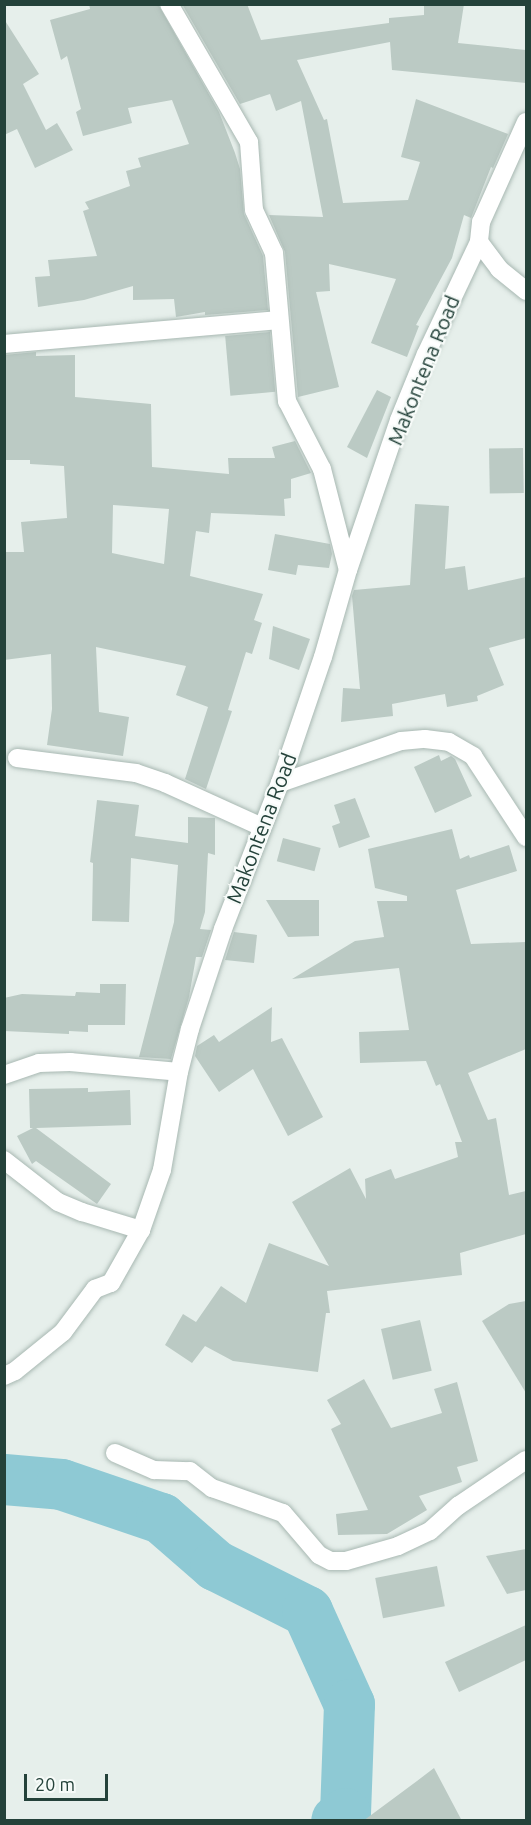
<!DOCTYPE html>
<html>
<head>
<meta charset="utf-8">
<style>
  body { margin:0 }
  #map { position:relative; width:531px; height:1825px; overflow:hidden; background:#e6efeb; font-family:Ubuntu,sans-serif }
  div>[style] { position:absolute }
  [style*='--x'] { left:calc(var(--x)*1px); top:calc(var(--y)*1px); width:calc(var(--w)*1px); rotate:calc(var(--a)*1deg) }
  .river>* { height:51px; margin:-25.5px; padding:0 25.5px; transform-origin:25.5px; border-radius:25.5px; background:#8ec9d4 }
  .building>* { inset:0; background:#bbcac4; transform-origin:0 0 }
  .roads { filter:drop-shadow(0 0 2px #a8b8b2) drop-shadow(0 0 2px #a8b8b2) }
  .minor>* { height:18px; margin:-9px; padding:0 9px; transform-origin:9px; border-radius:9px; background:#fff }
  span { translate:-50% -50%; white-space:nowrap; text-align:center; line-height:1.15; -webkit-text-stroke:4.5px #f7fbf9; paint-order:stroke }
  .street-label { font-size:21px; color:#24423a }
  .frame { position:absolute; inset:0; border:6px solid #24423a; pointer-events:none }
  .scale { position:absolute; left:24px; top:1774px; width:84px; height:27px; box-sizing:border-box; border:3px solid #24423a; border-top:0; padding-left:8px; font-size:18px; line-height:21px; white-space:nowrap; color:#24423a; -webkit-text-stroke:4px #f7fbf9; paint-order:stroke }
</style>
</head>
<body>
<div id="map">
  <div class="river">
    <div style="--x:4;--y:1479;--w:57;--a:5"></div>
    <div style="--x:61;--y:1484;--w:106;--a:18.8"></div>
    <div style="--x:161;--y:1518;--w:72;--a:41"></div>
    <div style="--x:215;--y:1565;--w:103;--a:26.6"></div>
    <div style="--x:307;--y:1611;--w:102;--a:65.7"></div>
    <div style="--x:349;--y:1704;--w:109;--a:92.1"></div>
    <div style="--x:345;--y:1813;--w:11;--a:142"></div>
  </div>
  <div class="building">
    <div style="clip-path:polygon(89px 4px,158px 4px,219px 112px,235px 153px,240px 169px,244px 214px,263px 256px,268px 310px,205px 315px,205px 312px,176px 317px,174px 299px,133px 300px,133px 286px,84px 300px,38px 307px,35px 277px,50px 276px,48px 260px,97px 256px,83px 211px,89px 209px,85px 202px,130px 186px,126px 171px,141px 167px,138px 158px,189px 144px,172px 100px,128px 108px,132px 123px,83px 136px,76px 112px,81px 109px,67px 56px,61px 60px,50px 20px,90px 9px)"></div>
    <div style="clip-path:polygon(182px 4px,247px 4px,261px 40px,389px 23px,389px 18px,424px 15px,424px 4px,464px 4px,458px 43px,526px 50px,526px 83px,392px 70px,390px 42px,297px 60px,324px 120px,327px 119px,343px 203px,408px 200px,420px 162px,401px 157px,416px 99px,508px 134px,493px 168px,491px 167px,471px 218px,464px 215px,452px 258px,416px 325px,419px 326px,407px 357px,371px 343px,396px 279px,329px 264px,330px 291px,316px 292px,339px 387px,298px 397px,285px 252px,269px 215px,323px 217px,301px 101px,276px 111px,270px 94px,240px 104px)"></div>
    <div style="clip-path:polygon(4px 19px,39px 74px,23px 84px,46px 130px,57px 123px,73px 150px,35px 168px,17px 129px,4px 135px)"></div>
    <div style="left:270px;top:332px;width:60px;height:45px;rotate:85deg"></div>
    <div style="clip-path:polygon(evenodd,36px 352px,36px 356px,75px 355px,75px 397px,151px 404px,152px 467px,229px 474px,228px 458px,275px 458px,272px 447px,295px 441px,311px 473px,291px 479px,291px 498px,284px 499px,285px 516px,211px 513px,209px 533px,196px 531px,190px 576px,263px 594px,254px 620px,262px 623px,252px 654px,246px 652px,228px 710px,232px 711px,206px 789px,185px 779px,208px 707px,176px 695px,186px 666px,96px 647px,99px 712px,129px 717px,123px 756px,47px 745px,52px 709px,51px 654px,4px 660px,4px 552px,24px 552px,21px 522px,67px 518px,64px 466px,30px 464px,30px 460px,4px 460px,4px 355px,36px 352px,113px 505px,169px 509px,164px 564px,112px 553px,113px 505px)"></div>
    <div style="clip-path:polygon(377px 390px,391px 397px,367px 458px,347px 447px)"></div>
    <div style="left:523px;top:448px;width:45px;height:34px;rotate:89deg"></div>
    <div style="clip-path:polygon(415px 504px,449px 506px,445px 569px,465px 566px,468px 590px,526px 577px,526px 638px,489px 648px,504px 685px,477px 696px,478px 701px,447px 707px,445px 694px,392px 704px,393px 716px,341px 722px,343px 688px,360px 689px,352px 596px,354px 590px,410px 585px)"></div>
    <div style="clip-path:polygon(275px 534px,330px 544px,332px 554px,329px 568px,298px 565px,296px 575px,268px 570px)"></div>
    <div style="clip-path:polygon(273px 626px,310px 639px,299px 670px,269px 659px)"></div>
    <div style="clip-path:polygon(439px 755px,441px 761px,451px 756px,455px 759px,472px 796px,435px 813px,414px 767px)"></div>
    <div style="clip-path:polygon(355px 798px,370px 837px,339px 848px,332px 826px,340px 823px,334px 805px)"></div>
    <div style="clip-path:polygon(97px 800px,139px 805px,135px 836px,188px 843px,188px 817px,215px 818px,215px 855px,208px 853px,205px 912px,200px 929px,211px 930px,202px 957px,196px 957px,189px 997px,171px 1059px,139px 1057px,174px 922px,178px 865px,131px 858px,129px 922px,92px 921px,93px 863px,90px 862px)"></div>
    <div style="clip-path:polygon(452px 829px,460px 859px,469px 855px,470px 858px,509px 845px,517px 871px,456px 890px,471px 944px,526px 942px,526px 1049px,468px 1073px,488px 1120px,496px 1118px,509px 1195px,526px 1191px,526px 1234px,460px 1253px,462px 1275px,327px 1291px,330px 1313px,326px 1313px,318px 1372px,233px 1361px,205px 1346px,192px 1363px,165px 1345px,183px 1314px,196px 1322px,221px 1286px,246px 1303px,269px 1243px,329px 1266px,292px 1202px,350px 1168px,366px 1199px,365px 1179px,391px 1169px,395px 1179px,458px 1157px,455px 1142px,462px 1142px,440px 1084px,436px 1086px,426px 1061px,360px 1063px,359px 1032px,409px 1030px,399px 968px,292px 979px,355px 941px,384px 937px,377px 901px,407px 901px,407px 896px,375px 888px,368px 849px)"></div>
    <div style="left:283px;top:838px;width:39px;height:24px;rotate:15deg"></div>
    <div style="clip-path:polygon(266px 900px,319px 900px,319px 936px,288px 937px)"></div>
    <div style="clip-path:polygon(234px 932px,257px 935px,254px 963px,225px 960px)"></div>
    <div style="clip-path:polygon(100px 984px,126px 984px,125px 1025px,88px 1025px,88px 1032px,69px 1031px,69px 1034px,4px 1031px,4px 998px,22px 994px,75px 996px,76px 992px,100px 993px)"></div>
    <div style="clip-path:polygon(272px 1007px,271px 1042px,282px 1038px,323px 1117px,288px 1136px,253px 1069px,219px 1092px,195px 1056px,197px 1046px,214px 1035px,219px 1042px)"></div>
    <div style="clip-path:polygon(88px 1088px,88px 1092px,130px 1090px,131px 1125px,36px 1128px,111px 1184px,97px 1204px,36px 1161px,32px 1164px,17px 1136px,33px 1128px,30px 1128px,29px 1089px)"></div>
    <div style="clip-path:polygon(526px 1301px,526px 1393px,482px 1321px,509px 1304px)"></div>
    <div style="left:420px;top:1320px;width:52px;height:40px;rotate:77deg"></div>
    <div style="clip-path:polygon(364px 1379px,391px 1428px,442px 1413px,434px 1389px,457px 1382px,478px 1461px,457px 1467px,462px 1482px,419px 1496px,427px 1510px,387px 1534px,338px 1535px,336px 1514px,368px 1510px,331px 1429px,341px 1424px,327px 1400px)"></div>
    <div style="clip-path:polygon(526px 1549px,526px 1590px,507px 1594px,486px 1556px)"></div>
    <div style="left:437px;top:1566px;width:41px;height:63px;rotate:79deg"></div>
    <div style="clip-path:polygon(526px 1625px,526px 1660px,459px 1692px,445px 1662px)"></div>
    <div style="clip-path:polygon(434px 1768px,462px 1821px,363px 1821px,417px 1781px)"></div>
  </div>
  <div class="roads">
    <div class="minor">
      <div style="--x:169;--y:4;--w:160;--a:59.9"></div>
      <div style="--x:249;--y:142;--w:68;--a:85.8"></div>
      <div style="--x:254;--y:210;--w:47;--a:65.1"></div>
      <div style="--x:274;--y:253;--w:149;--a:85"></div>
      <div style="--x:287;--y:401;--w:76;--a:62.8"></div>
      <div style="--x:322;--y:469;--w:104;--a:75.6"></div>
      <div style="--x:526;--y:122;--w:110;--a:114.2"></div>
      <div style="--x:481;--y:222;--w:20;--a:96"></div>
      <div style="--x:479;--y:242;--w:34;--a:53"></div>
      <div style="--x:499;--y:269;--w:35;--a:39"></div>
      <div style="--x:4;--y:344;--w:276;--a:-5"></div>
      <div style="--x:17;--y:758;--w:120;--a:7.2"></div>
      <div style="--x:136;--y:773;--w:31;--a:19"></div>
      <div style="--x:165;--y:783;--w:107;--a:24.4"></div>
      <div style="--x:280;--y:783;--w:128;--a:-19.1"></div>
      <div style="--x:401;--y:741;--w:24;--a:-5"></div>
      <div style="--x:425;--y:739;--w:24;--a:7"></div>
      <div style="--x:449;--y:742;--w:28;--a:30"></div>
      <div style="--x:473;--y:756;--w:97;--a:56.8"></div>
      <div style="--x:4;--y:1075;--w:37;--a:-19"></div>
      <div style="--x:39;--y:1063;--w:31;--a:-2"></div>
      <div style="--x:70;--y:1062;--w:109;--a:5.2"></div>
      <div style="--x:4;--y:1160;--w:68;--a:37.9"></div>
      <div style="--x:58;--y:1202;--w:26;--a:23"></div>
      <div style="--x:82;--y:1212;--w:62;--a:17"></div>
      <div style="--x:4;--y:1376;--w:12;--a:-24"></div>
      <div style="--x:15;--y:1371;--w:62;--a:-39.1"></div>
      <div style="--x:63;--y:1332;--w:54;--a:-53.3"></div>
      <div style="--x:95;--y:1289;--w:17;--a:-21"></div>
      <div style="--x:111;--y:1283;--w:61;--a:-60.5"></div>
      <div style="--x:141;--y:1230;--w:64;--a:-70.7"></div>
      <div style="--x:162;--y:1170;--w:99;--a:-80.2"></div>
      <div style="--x:179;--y:1072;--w:44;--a:-75.7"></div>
      <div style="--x:190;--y:1029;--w:105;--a:-71.7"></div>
      <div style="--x:223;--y:929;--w:157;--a:-68.7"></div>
      <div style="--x:280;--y:783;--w:133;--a:-71.2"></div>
      <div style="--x:323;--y:657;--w:91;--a:-74"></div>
      <div style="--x:348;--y:570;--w:158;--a:-71.2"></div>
      <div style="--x:399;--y:420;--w:71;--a:-67.8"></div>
      <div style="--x:426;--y:354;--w:124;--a:-64.7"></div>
      <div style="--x:115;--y:1453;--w:43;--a:23.6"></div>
      <div style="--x:154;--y:1470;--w:36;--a:2"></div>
      <div style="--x:190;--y:1471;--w:28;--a:38"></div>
      <div style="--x:212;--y:1488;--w:75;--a:19.4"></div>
      <div style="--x:283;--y:1513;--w:55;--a:49.4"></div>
      <div style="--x:319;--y:1555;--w:13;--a:27"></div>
      <div style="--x:331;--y:1561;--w:15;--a:0"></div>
      <div style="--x:346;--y:1561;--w:54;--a:-16.1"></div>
      <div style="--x:398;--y:1546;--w:35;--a:-25"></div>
      <div style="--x:430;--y:1531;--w:38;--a:-42"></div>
      <div style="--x:458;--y:1506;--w:82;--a:-34.1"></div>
    </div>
  </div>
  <div class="street-label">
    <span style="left:423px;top:370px;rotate:-68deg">Makontena Road</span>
    <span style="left:261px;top:828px;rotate:-69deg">Makontena Road</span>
  </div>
  <div class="frame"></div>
  <div class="scale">20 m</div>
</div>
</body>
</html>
